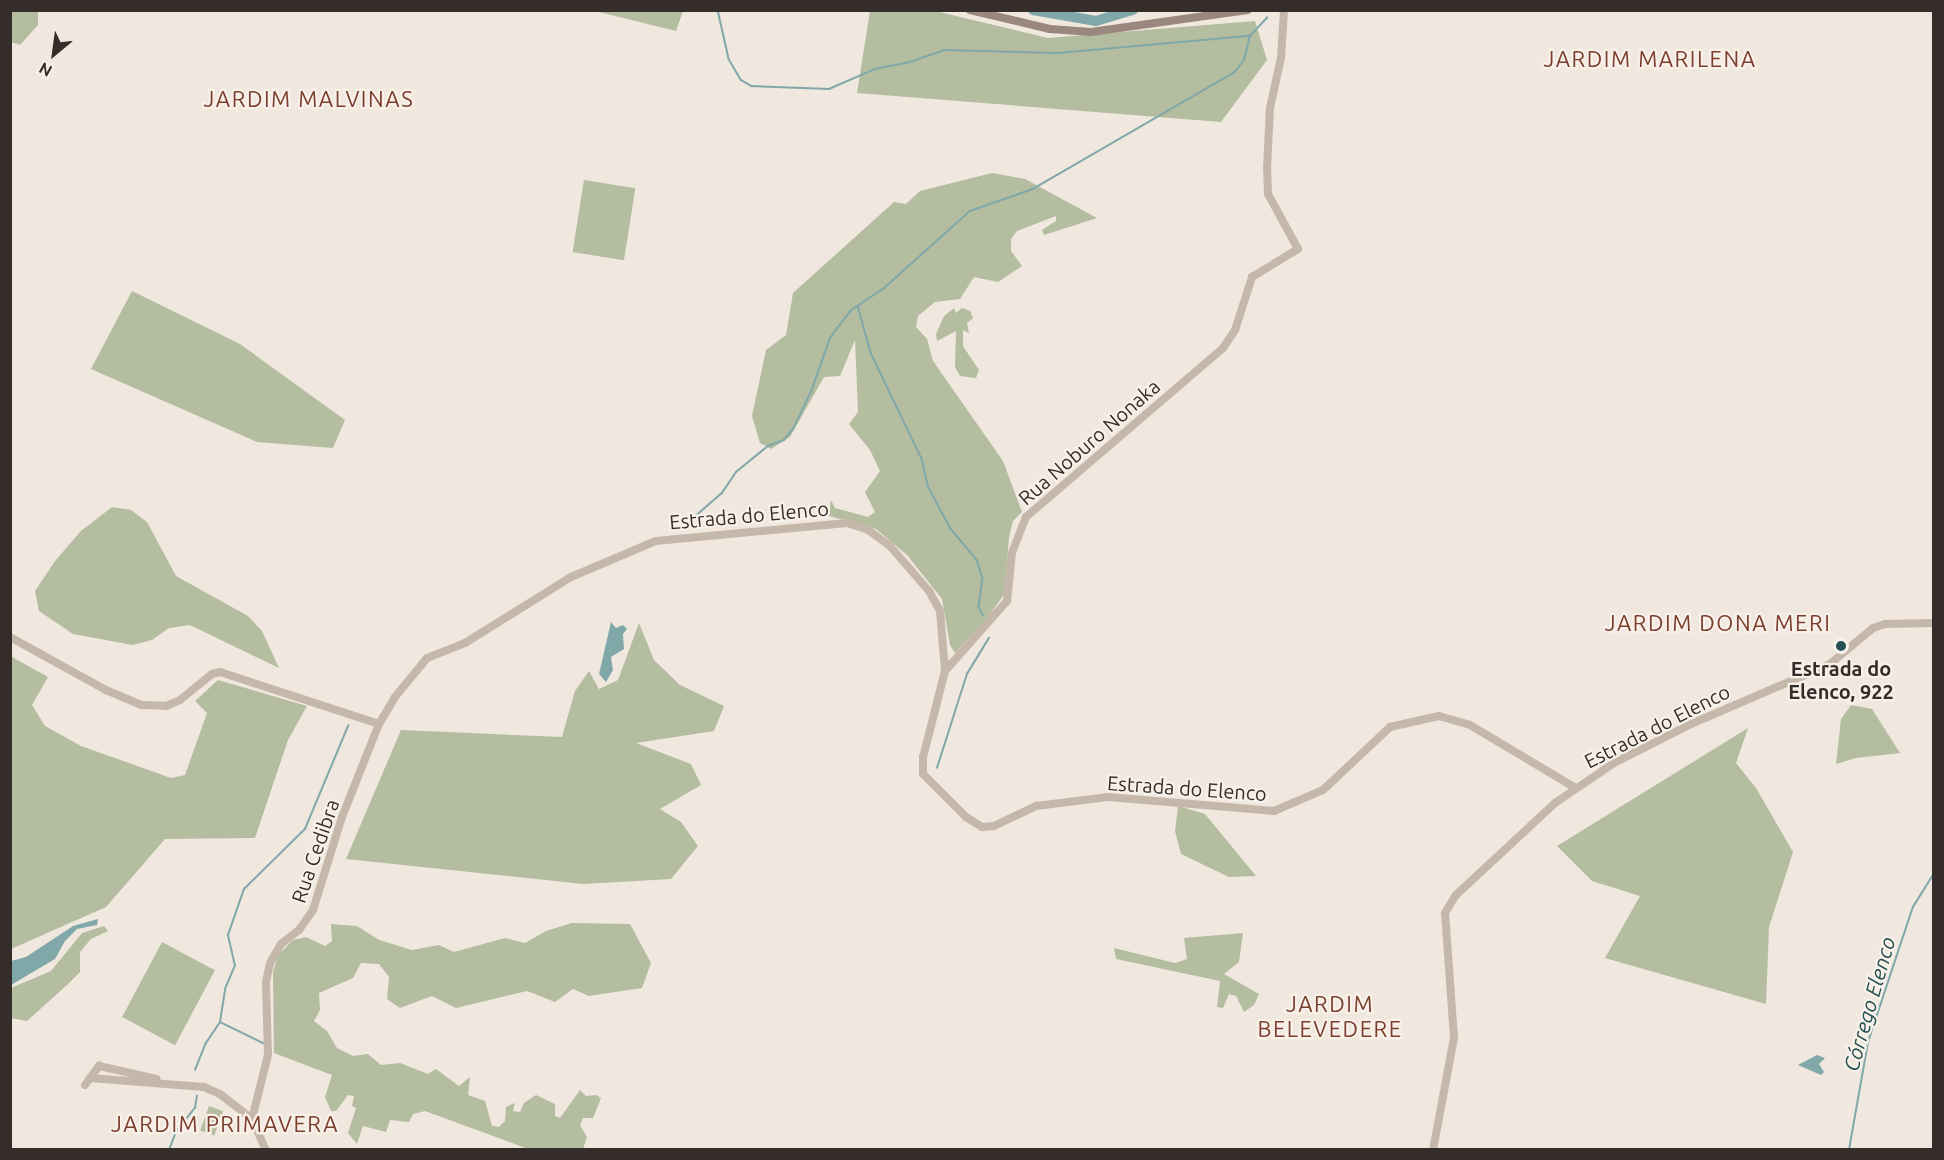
<!DOCTYPE html>
<html>
<head>
<meta charset="utf-8">
<style>
  body { margin:0 }
  #map { position:relative; width:1944px; height:1160px; overflow:hidden; background:#f0e7de; font-family:Ubuntu,sans-serif }
  div>[style] { position:absolute }
  [style*='--x'] { left:calc(var(--x)*1px); top:calc(var(--y)*1px); width:calc(var(--w)*1px); rotate:calc(var(--a)*1deg) }
  .green>* { inset:0; background:#b4bda0; transform-origin:0 0 }
  .water>* { inset:0; background:#80a8a9 }
  .stream>* { height:1.5px; margin:-0.75px; padding:0 0.75px; transform-origin:0.75px; border-radius:0.75px; background:#80a8a9 }
  .river>* { height:10px; margin:-5px; padding:0 5px; transform-origin:5px; border-radius:5px; background:#80a8a9 }
  .tertiary>* { height:8px; margin:-4px; padding:0 4px; transform-origin:4px; border-radius:4px; background:#c6b7ab }
  .secondary>* { height:8px; margin:-4px; padding:0 4px; transform-origin:4px; border-radius:4px; background:#9a877d }
  .dots>* { width:16px; height:16px; translate:-50% -50%; box-sizing:border-box; border:3px solid #f8f1ea; border-radius:50% }
  span { translate:-50% -50%; white-space:nowrap; text-align:center; line-height:1.15; -webkit-text-stroke:4.5px #f8f1ea; paint-order:stroke }
  .street-label { font-size:20px; color:#352d29 }
  .poi-label { font-size:20px; color:#352d29; font-weight:700 }
  .water-label { font-size:21px; color:#245052; font-style:italic }
  .quarter-label { font-size:22px; color:#7b3d2c; letter-spacing:1.5px }
  .frame { position:absolute; inset:0; border:12px solid #352d29; pointer-events:none }
  .north { position:absolute; left:24px; top:24px; width:60px; height:60px; -webkit-text-stroke:4px #f8f1ea; paint-order:stroke; rotate:209deg; font-size:16px; font-weight:700; line-height:24px; text-align:center; color:#352d29 }
  .north::after { content:''; display:block; margin:auto; width:21px; height:27px; background:#352d29; clip-path:polygon(50% 0,100% 100%,50% 72%,0 100%) }
</style>
</head>
<body>
<div id="map">
  <div class="green">
    <div style="clip-path:polygon(10px 11px,38px 11px,38px 25px,20px 45px,11px 42px)"></div>
    <div style="clip-path:polygon(595px 11px,683px 10px,683px 11px,676px 31px)"></div>
    <div style="clip-path:polygon(870px 11px,935px 11px,1048px 38px,1255px 21px,1267px 60px,1221px 122px,857px 93px)"></div>
    <div style="clip-path:polygon(992px 173px,1025px 179px,1097px 218px,1044px 235px,1042px 230px,1056px 221px,1056px 216px,1017px 231px,1011px 239px,1011px 251px,1022px 266px,998px 282px,974px 277px,960px 299px,935px 302px,918px 316px,916px 327px,927px 339px,933px 361px,1003px 461px,1022px 512px,1013px 521px,1009px 537px,1005px 593px,988px 617px,955px 653px,950px 645px,942px 599px,907px 555px,876px 529px,829px 516px,831px 500px,835px 508px,868px 517px,875px 512px,865px 492px,880px 471px,870px 450px,849px 424px,858px 412px,855px 340px,840px 376px,824px 377px,790px 437px,771px 449px,760px 443px,752px 416px,766px 350px,786px 335px,793px 293px,894px 202px,906px 204px,920px 191px)"></div>
    <div style="left:584px;top:180px;width:52px;height:73px;rotate:9deg"></div>
    <div style="clip-path:polygon(132px 291px,240px 344px,345px 420px,333px 448px,257px 442px,91px 369px)"></div>
    <div style="clip-path:polygon(954px 308px,956px 313px,962px 308px,970px 311px,973px 318px,967px 323px,969px 333px,963px 330px,963px 346px,979px 370px,976px 378px,960px 376px,955px 367px,956px 331px,937px 341px,936px 334px,944px 316px)"></div>
    <div style="clip-path:polygon(112px 507px,131px 510px,147px 522px,176px 576px,248px 616px,262px 631px,279px 668px,190px 625px,169px 628px,152px 640px,133px 645px,73px 634px,39px 611px,35px 591px,55px 561px,81px 531px)"></div>
    <div style="clip-path:polygon(639px 623px,654px 660px,680px 685px,724px 706px,714px 731px,636px 743px,691px 764px,701px 785px,660px 809px,681px 822px,698px 846px,671px 879px,583px 884px,346px 859px,401px 730px,562px 737px,575px 691px,589px 671px,599px 689px,618px 680px)"></div>
    <div style="clip-path:polygon(10px 656px,48px 677px,32px 705px,45px 726px,81px 746px,171px 778px,185px 775px,207px 713px,195px 701px,218px 680px,307px 706px,288px 740px,255px 838px,165px 839px,106px 907px,11px 949px)"></div>
    <div style="clip-path:polygon(1851px 705px,1872px 709px,1900px 753px,1856px 758px,1836px 764px,1841px 719px)"></div>
    <div style="clip-path:polygon(1748px 728px,1736px 763px,1756px 788px,1793px 852px,1769px 927px,1766px 1004px,1605px 958px,1640px 896px,1592px 881px,1557px 846px)"></div>
    <div style="clip-path:polygon(1178px 806px,1205px 814px,1256px 876px,1229px 877px,1181px 854px,1175px 831px)"></div>
    <div style="clip-path:polygon(572px 923px,630px 924px,651px 963px,642px 988px,589px 996px,573px 989px,555px 1002px,527px 991px,456px 1008px,432px 996px,400px 1008px,387px 999px,389px 977px,379px 964px,361px 963px,353px 978px,319px 993px,320px 1010px,314px 1021px,327px 1031px,337px 1048px,353px 1056px,368px 1054px,381px 1065px,400px 1063px,428px 1074px,436px 1069px,459px 1086px,470px 1077px,468px 1095px,485px 1101px,492px 1126px,499px 1127px,505px 1121px,506px 1107px,515px 1103px,513px 1111px,520px 1112px,524px 1103px,536px 1095px,555px 1104px,555px 1116px,560px 1118px,580px 1090px,586px 1096px,596px 1095px,601px 1098px,593px 1118px,583px 1118px,580px 1125px,587px 1137px,583px 1149px,528px 1149px,425px 1111px,413px 1114px,409px 1122px,390px 1120px,386px 1132px,363px 1126px,357px 1144px,348px 1133px,356px 1108px,352px 1106px,354px 1096px,348px 1095px,336px 1111px,331px 1111px,325px 1097px,332px 1075px,274px 1053px,273px 972px,278px 955px,293px 940px,306px 937px,325px 946px,332px 941px,331px 924px,357px 926px,379px 940px,412px 950px,439px 945px,454px 952px,505px 938px,525px 943px,546px 931px)"></div>
    <div style="clip-path:polygon(104px 926px,108px 931px,91px 939px,80px 952px,80px 972px,67px 985px,27px 1021px,11px 1018px,11px 988px,51px 971px,82px 933px)"></div>
    <div style="clip-path:polygon(1243px 933px,1239px 962px,1224px 974px,1259px 994px,1254px 1005px,1244px 1012px,1236px 996px,1229px 994px,1223px 1008px,1217px 1007px,1220px 981px,1116px 959px,1114px 948px,1175px 963px,1187px 959px,1184px 938px)"></div>
    <div style="left:162px;top:942px;width:60px;height:85px;rotate:28deg"></div>
    <div style="left:209px;top:1106px;width:15px;height:26px;rotate:20deg"></div>
  </div>
  <div class="water">
    <div style="clip-path:polygon(611px 622px,616px 628px,623px 625px,627px 629px,623px 634px,624px 649px,611px 657px,613px 670px,606px 682px,599px 674px)"></div>
    <div style="clip-path:polygon(98px 919px,97px 925px,77px 929px,65px 941px,55px 959px,11px 985px,11px 961px,26px 957px,73px 926px)"></div>
    <div style="clip-path:polygon(1817px 1055px,1825px 1058px,1819px 1064px,1824px 1072px,1821px 1075px,1798px 1065px)"></div>
  </div>
  <div class="stream">
    <div style="--x:718;--y:10;--w:50;--a:77.3"></div>
    <div style="--x:729;--y:59;--w:24;--a:60"></div>
    <div style="--x:741;--y:80;--w:13;--a:29"></div>
    <div style="--x:752;--y:86;--w:77;--a:2.2"></div>
    <div style="--x:829;--y:89;--w:50;--a:-23.5"></div>
    <div style="--x:875;--y:69;--w:33;--a:-11"></div>
    <div style="--x:907;--y:63;--w:39;--a:-19"></div>
    <div style="--x:944;--y:50;--w:114;--a:1.5"></div>
    <div style="--x:1058;--y:53;--w:193;--a:-5.1"></div>
    <div style="--x:1250;--y:36;--w:25;--a:-47"></div>
    <div style="--x:858;--y:306;--w:49;--a:74.5"></div>
    <div style="--x:871;--y:353;--w:118;--a:64.3"></div>
    <div style="--x:922;--y:459;--w:28;--a:77"></div>
    <div style="--x:928;--y:486;--w:49;--a:61.9"></div>
    <div style="--x:951;--y:529;--w:40;--a:50"></div>
    <div style="--x:977;--y:560;--w:19;--a:72"></div>
    <div style="--x:983;--y:578;--w:29;--a:98"></div>
    <div style="--x:979;--y:607;--w:9;--a:63"></div>
    <div style="--x:684;--y:526;--w:50;--a:-41"></div>
    <div style="--x:722;--y:493;--w:25;--a:-56"></div>
    <div style="--x:736;--y:472;--w:41;--a:-39.1"></div>
    <div style="--x:768;--y:446;--w:17;--a:-21"></div>
    <div style="--x:784;--y:440;--w:14;--a:-51"></div>
    <div style="--x:793;--y:429;--w:41;--a:-64.1"></div>
    <div style="--x:811;--y:392;--w:57;--a:-70.6"></div>
    <div style="--x:830;--y:338;--w:34;--a:-53"></div>
    <div style="--x:850;--y:311;--w:40;--a:-34"></div>
    <div style="--x:883;--y:289;--w:117;--a:-41.9"></div>
    <div style="--x:970;--y:211;--w:67;--a:-19.2"></div>
    <div style="--x:1033;--y:189;--w:233;--a:-30.1"></div>
    <div style="--x:1235;--y:72;--w:15;--a:-53"></div>
    <div style="--x:1244;--y:60;--w:25;--a:-76"></div>
    <div style="--x:937;--y:768;--w:99;--a:-72.3"></div>
    <div style="--x:967;--y:674;--w:42;--a:-58.6"></div>
    <div style="--x:220;--y:1022;--w:48;--a:26"></div>
    <div style="--x:195;--y:1070;--w:29;--a:-68"></div>
    <div style="--x:206;--y:1043;--w:25;--a:-56"></div>
    <div style="--x:220;--y:1022;--w:33;--a:-81"></div>
    <div style="--x:225;--y:989;--w:25;--a:-67"></div>
    <div style="--x:235;--y:966;--w:32;--a:-103"></div>
    <div style="--x:228;--y:935;--w:49;--a:-70.8"></div>
    <div style="--x:244;--y:889;--w:86;--a:-44.5"></div>
    <div style="--x:305;--y:829;--w:112;--a:-67.3"></div>
    <div style="--x:169;--y:1150;--w:19;--a:-69"></div>
    <div style="--x:176;--y:1132;--w:31;--a:-52"></div>
    <div style="--x:195;--y:1108;--w:12;--a:-81"></div>
    <div style="--x:1849;--y:1150;--w:110;--a:-80"></div>
    <div style="--x:1868;--y:1042;--w:142;--a:-71.6"></div>
    <div style="--x:1913;--y:907;--w:40;--a:-58"></div>
  </div>
  <div class="river">
    <div style="--x:1033;--y:10;--w:64;--a:9.9"></div>
    <div style="--x:1096;--y:21;--w:39;--a:-17"></div>
  </div>
  <div class="tertiary">
    <div style="--x:10;--y:637;--w:110;--a:28.9"></div>
    <div style="--x:106;--y:690;--w:39;--a:23"></div>
    <div style="--x:142;--y:705;--w:24;--a:2"></div>
    <div style="--x:166;--y:706;--w:15;--a:-23"></div>
    <div style="--x:180;--y:700;--w:41;--a:-39.1"></div>
    <div style="--x:212;--y:674;--w:8;--a:-14"></div>
    <div style="--x:220;--y:672;--w:167;--a:18.1"></div>
    <div style="--x:945;--y:671;--w:94;--a:-48.5"></div>
    <div style="--x:1007;--y:601;--w:48;--a:-84.1"></div>
    <div style="--x:1012;--y:553;--w:39;--a:-69"></div>
    <div style="--x:1026;--y:517;--w:260;--a:-40.6"></div>
    <div style="--x:1223;--y:348;--w:22;--a:-56"></div>
    <div style="--x:1235;--y:330;--w:56;--a:-72.2"></div>
    <div style="--x:1252;--y:277;--w:54;--a:-31.3"></div>
    <div style="--x:1298;--y:249;--w:63;--a:-118.6"></div>
    <div style="--x:1268;--y:194;--w:25;--a:-92"></div>
    <div style="--x:1267;--y:169;--w:61;--a:-87.2"></div>
    <div style="--x:1270;--y:108;--w:51;--a:-77.6"></div>
    <div style="--x:1281;--y:58;--w:48;--a:-86.4"></div>
    <div style="--x:90;--y:1078;--w:114;--a:4.5"></div>
    <div style="--x:204;--y:1087;--w:17;--a:24"></div>
    <div style="--x:220;--y:1094;--w:41;--a:38"></div>
    <div style="--x:252;--y:1119;--w:34;--a:66"></div>
    <div style="--x:85;--y:1085;--w:24;--a:-54"></div>
    <div style="--x:99;--y:1066;--w:59;--a:12.6"></div>
    <div style="--x:252;--y:1119;--w:66;--a:-76"></div>
    <div style="--x:268;--y:1055;--w:73;--a:-91.6"></div>
    <div style="--x:266;--y:982;--w:19;--a:-78"></div>
    <div style="--x:270;--y:963;--w:22;--a:-60"></div>
    <div style="--x:281;--y:944;--w:23;--a:-38"></div>
    <div style="--x:299;--y:930;--w:24;--a:-55"></div>
    <div style="--x:313;--y:910;--w:97;--a:-72.7"></div>
    <div style="--x:342;--y:817;--w:100;--a:-68.3"></div>
    <div style="--x:379;--y:724;--w:31;--a:-59"></div>
    <div style="--x:395;--y:697;--w:50;--a:-50.6"></div>
    <div style="--x:427;--y:658;--w:41;--a:-21.5"></div>
    <div style="--x:465;--y:643;--w:125;--a:-31.9"></div>
    <div style="--x:571;--y:577;--w:92;--a:-23"></div>
    <div style="--x:656;--y:541;--w:192;--a:-5.4"></div>
    <div style="--x:847;--y:523;--w:22;--a:18"></div>
    <div style="--x:868;--y:530;--w:27;--a:36"></div>
    <div style="--x:890;--y:546;--w:60;--a:49.1"></div>
    <div style="--x:929;--y:591;--w:23;--a:61"></div>
    <div style="--x:940;--y:611;--w:60;--a:85.2"></div>
    <div style="--x:945;--y:671;--w:89;--a:104.3"></div>
    <div style="--x:923;--y:757;--w:17;--a:90"></div>
    <div style="--x:923;--y:774;--w:61;--a:45"></div>
    <div style="--x:966;--y:817;--w:19;--a:32"></div>
    <div style="--x:982;--y:827;--w:12;--a:-5"></div>
    <div style="--x:994;--y:826;--w:47;--a:-25.5"></div>
    <div style="--x:1036;--y:806;--w:73;--a:-7.1"></div>
    <div style="--x:1108;--y:797;--w:167;--a:4.8"></div>
    <div style="--x:1274;--y:811;--w:53;--a:-23.2"></div>
    <div style="--x:1323;--y:790;--w:92;--a:-43.2"></div>
    <div style="--x:1390;--y:727;--w:50;--a:-12.7"></div>
    <div style="--x:1439;--y:716;--w:32;--a:16"></div>
    <div style="--x:1470;--y:725;--w:121;--a:30.8"></div>
    <div style="--x:1433;--y:1150;--w:114;--a:-79.4"></div>
    <div style="--x:1454;--y:1038;--w:125;--a:-94.1"></div>
    <div style="--x:1445;--y:913;--w:21;--a:-59"></div>
    <div style="--x:1456;--y:895;--w:135;--a:-42.9"></div>
    <div style="--x:1555;--y:803;--w:71;--a:-34.1"></div>
    <div style="--x:1614;--y:763;--w:86;--a:-26.9"></div>
    <div style="--x:1691;--y:724;--w:151;--a:-23.3"></div>
    <div style="--x:1830;--y:664;--w:56;--a:-39.9"></div>
    <div style="--x:1873;--y:628;--w:13;--a:-18"></div>
    <div style="--x:1885;--y:624;--w:49;--a:-1.2"></div>
  </div>
  <div class="secondary">
    <div style="--x:970;--y:10;--w:82;--a:13.4"></div>
    <div style="--x:1050;--y:29;--w:41;--a:4.2"></div>
    <div style="--x:1091;--y:32;--w:158;--a:-8"></div>
  </div>
  <div class="dots">
    <div style="left:1841px;top:646px;background:#245052"></div>
  </div>
  <div class="street-label">
    <span style="left:1089px;top:442px;rotate:-41deg">Rua Noburo Nonaka</span>
    <span style="left:749px;top:515px;rotate:-5deg">Estrada do Elenco</span>
    <span style="left:1657px;top:726px;rotate:-27deg">Estrada do Elenco</span>
    <span style="left:1187px;top:788px;rotate:4deg">Estrada do Elenco</span>
    <span style="left:315px;top:851px;rotate:-71deg">Rua Cedibra</span>
  </div>
  <div class="poi-label">
    <span style="left:1841px;top:680px">Estrada do<br>Elenco, 922</span>
  </div>
  <div class="water-label">
    <span style="left:1869px;top:1004px;rotate:-74deg">Córrego Elenco</span>
  </div>
  <div class="quarter-label">
    <span style="left:1650px;top:59px">JARDIM MARILENA</span>
    <span style="left:309px;top:99px">JARDIM MALVINAS</span>
    <span style="left:1718px;top:623px">JARDIM DONA MERI</span>
    <span style="left:1330px;top:1016px">JARDIM<br>BELEVEDERE</span>
    <span style="left:225px;top:1124px">JARDIM PRIMAVERA</span>
  </div>
  <div class="frame"></div>
  <div class="north">N</div>
</div>
</body>
</html>
